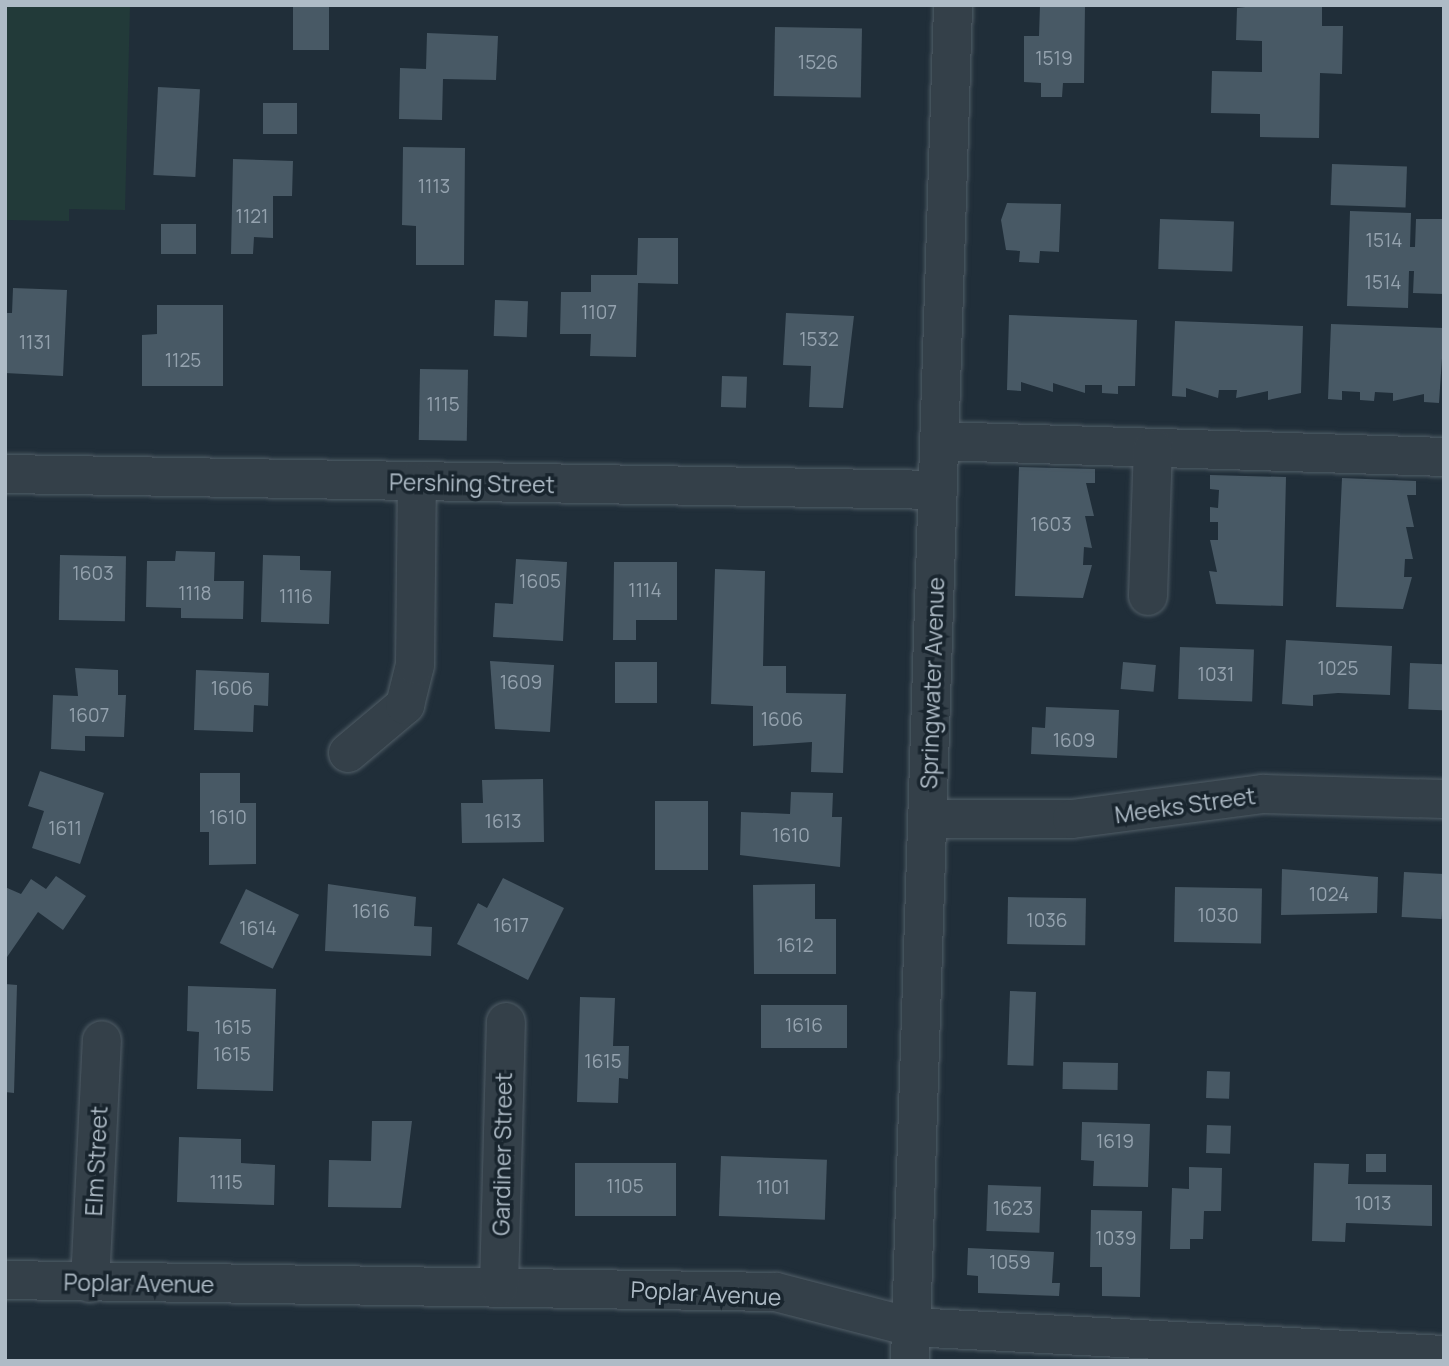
<!DOCTYPE html>
<html>
<head>
<meta charset="utf-8">
<style>
  body { margin:0 }
  #map { position:relative; width:1449px; height:1366px; overflow:hidden; background:#202e39; font-family:Manrope,sans-serif }
  div>[style] { position:absolute }
  [style*='--x'] { left:calc(var(--x)*1px); top:calc(var(--y)*1px); width:calc(var(--w)*1px); rotate:calc(var(--a)*1deg) }
  .green>* { inset:0; background:#223a39 }
  .building>* { inset:0; background:#485965; transform-origin:0 0 }
  .roads { filter:drop-shadow(0 0 2px #515e67) drop-shadow(0 0 2px #515e67) }
  .minor>* { height:38px; margin:-19px; padding:0 19px; transform-origin:19px; border-radius:19px; background:#344049 }
  span { translate:-50% -50%; white-space:nowrap; text-align:center; line-height:1.15; -webkit-text-stroke:7px #19252e; paint-order:stroke }
  .number-label { font-size:19px; color:#94a2ae }
  .number-label span { -webkit-text-stroke-width:0 }
  .street-label { font-size:23px; color:#aebbc6 }
  .frame { position:absolute; inset:0; border:7px solid #aebbc6; pointer-events:none }
</style>
</head>
<body>
<div id="map">
  <div class="green">
    <div style="clip-path:polygon(5px 5px,130px 5px,125px 210px,69px 209px,69px 221px,5px 220px)"></div>
  </div>
  <div class="building">
    <div style="left:293px;top:5px;width:36px;height:45px"></div>
    <div style="clip-path:polygon(1040px 5px,1085px 5px,1084px 83px,1063px 83px,1062px 97px,1041px 97px,1041px 83px,1024px 82px,1024px 36px,1039px 36px)"></div>
    <div style="clip-path:polygon(1263px 5px,1322px 5px,1322px 26px,1343px 26px,1342px 74px,1320px 73px,1319px 138px,1260px 137px,1260px 114px,1211px 113px,1212px 71px,1262px 72px,1262px 41px,1236px 40px,1237px 8px)"></div>
    <div style="left:775px;top:27px;width:87px;height:69px;rotate:1deg"></div>
    <div style="clip-path:polygon(427px 33px,498px 36px,496px 80px,443px 79px,442px 120px,399px 119px,400px 68px,426px 69px)"></div>
    <div style="left:158px;top:87px;width:42px;height:88px;rotate:3deg"></div>
    <div style="left:263px;top:103px;width:34px;height:31px"></div>
    <div style="clip-path:polygon(403px 147px,465px 148px,464px 265px,416px 265px,416px 226px,402px 225px)"></div>
    <div style="clip-path:polygon(233px 159px,293px 161px,292px 196px,273px 196px,273px 238px,254px 237px,253px 254px,231px 254px)"></div>
    <div style="left:1332px;top:164px;width:75px;height:41px;rotate:2deg"></div>
    <div style="clip-path:polygon(1007px 203px,1061px 204px,1059px 252px,1040px 251px,1039px 263px,1019px 262px,1020px 251px,1006px 250px,1001px 220px)"></div>
    <div style="clip-path:polygon(1350px 211px,1411px 213px,1410px 247px,1415px 247px,1416px 219px,1444px 219px,1444px 294px,1413px 293px,1414px 271px,1409px 271px,1408px 308px,1347px 306px)"></div>
    <div style="left:1160px;top:219px;width:74px;height:50px;rotate:2deg"></div>
    <div style="left:161px;top:224px;width:35px;height:30px"></div>
    <div style="clip-path:polygon(638px 238px,678px 238px,678px 284px,638px 283px,636px 357px,590px 356px,591px 334px,560px 334px,561px 292px,591px 292px,591px 275px,637px 275px)"></div>
    <div style="clip-path:polygon(13px 288px,67px 290px,63px 376px,5px 373px,5px 313px,12px 313px)"></div>
    <div style="left:495px;top:300px;width:33px;height:36px;rotate:2deg"></div>
    <div style="clip-path:polygon(157px 305px,223px 305px,223px 386px,142px 386px,142px 335px,157px 334px)"></div>
    <div style="clip-path:polygon(786px 313px,854px 316px,843px 408px,809px 407px,811px 366px,783px 365px)"></div>
    <div style="clip-path:polygon(1009px 315px,1137px 320px,1135px 386px,1118px 386px,1118px 394px,1102px 393px,1102px 385px,1085px 385px,1085px 393px,1053px 383px,1053px 392px,1021px 382px,1021px 391px,1007px 390px)"></div>
    <div style="clip-path:polygon(1175px 321px,1303px 326px,1301px 393px,1268px 400px,1268px 391px,1236px 398px,1237px 390px,1219px 390px,1218px 398px,1186px 388px,1186px 397px,1172px 396px)"></div>
    <div style="clip-path:polygon(1331px 324px,1444px 328px,1439px 403px,1424px 402px,1424px 394px,1393px 401px,1393px 393px,1375px 392px,1374px 401px,1360px 400px,1360px 392px,1342px 391px,1342px 400px,1328px 399px)"></div>
    <div style="left:420px;top:369px;width:48px;height:71px;rotate:1deg"></div>
    <div style="left:722px;top:376px;width:25px;height:31px;rotate:2deg"></div>
    <div style="clip-path:polygon(1019px 467px,1095px 469px,1095px 483px,1086px 483px,1094px 516px,1085px 516px,1092px 548px,1084px 547px,1083px 565px,1092px 565px,1083px 598px,1015px 596px)"></div>
    <div style="clip-path:polygon(1210px 475px,1286px 477px,1283px 606px,1216px 604px,1209px 571px,1217px 572px,1210px 540px,1218px 540px,1218px 522px,1210px 522px,1210px 507px,1218px 508px,1219px 490px,1210px 489px)"></div>
    <div style="clip-path:polygon(1342px 478px,1416px 481px,1416px 495px,1407px 495px,1414px 527px,1406px 527px,1413px 559px,1405px 559px,1404px 577px,1412px 577px,1403px 609px,1336px 607px)"></div>
    <div style="clip-path:polygon(176px 551px,215px 552px,214px 581px,244px 581px,243px 619px,181px 618px,181px 608px,146px 607px,147px 561px,175px 561px)"></div>
    <div style="left:60px;top:555px;width:66px;height:65px;rotate:1deg"></div>
    <div style="clip-path:polygon(263px 555px,300px 556px,300px 570px,331px 571px,329px 624px,261px 622px)"></div>
    <div style="clip-path:polygon(516px 559px,567px 562px,563px 641px,493px 637px,495px 603px,513px 604px)"></div>
    <div style="clip-path:polygon(614px 562px,677px 562px,677px 620px,636px 620px,636px 640px,613px 640px)"></div>
    <div style="clip-path:polygon(715px 569px,765px 571px,763px 666px,786px 666px,786px 693px,846px 694px,843px 773px,811px 772px,812px 742px,753px 746px,753px 706px,711px 704px)"></div>
    <div style="clip-path:polygon(1286px 640px,1392px 646px,1390px 695px,1338px 693px,1313px 695px,1313px 706px,1282px 704px)"></div>
    <div style="left:1180px;top:647px;width:74px;height:52px;rotate:2deg"></div>
    <div style="clip-path:polygon(490px 661px,554px 665px,550px 732px,495px 729px)"></div>
    <div style="left:657px;top:662px;width:41px;height:42px;rotate:90deg"></div>
    <div style="left:1123px;top:662px;width:33px;height:27px;rotate:5deg"></div>
    <div style="left:1410px;top:663px;width:34px;height:46px;rotate:2deg"></div>
    <div style="clip-path:polygon(75px 668px,118px 670px,118px 695px,126px 695px,124px 737px,85px 736px,85px 751px,51px 749px,53px 695px,78px 696px)"></div>
    <div style="clip-path:polygon(196px 670px,269px 673px,268px 706px,254px 705px,253px 732px,194px 730px)"></div>
    <div style="clip-path:polygon(1046px 707px,1119px 710px,1117px 758px,1031px 754px,1032px 727px,1045px 728px)"></div>
    <div style="clip-path:polygon(40px 771px,104px 793px,80px 864px,32px 848px,44px 811px,28px 806px)"></div>
    <div style="clip-path:polygon(200px 773px,240px 773px,240px 803px,256px 803px,256px 864px,209px 865px,209px 832px,200px 832px)"></div>
    <div style="clip-path:polygon(543px 779px,544px 842px,462px 843px,461px 803px,483px 803px,482px 780px)"></div>
    <div style="clip-path:polygon(791px 792px,833px 793px,832px 817px,842px 817px,840px 867px,740px 855px,741px 812px,790px 814px)"></div>
    <div style="left:655px;top:801px;width:53px;height:69px"></div>
    <div style="clip-path:polygon(1282px 869px,1378px 877px,1377px 913px,1281px 915px)"></div>
    <div style="left:1404px;top:872px;width:40px;height:45px;rotate:3deg"></div>
    <div style="clip-path:polygon(56px 876px,86px 896px,63px 930px,38px 912px,5px 960px,5px 887px,21px 894px,31px 879px,46px 889px)"></div>
    <div style="clip-path:polygon(503px 878px,564px 908px,528px 980px,457px 944px,478px 903px,487px 908px)"></div>
    <div style="clip-path:polygon(328px 884px,416px 897px,414px 926px,432px 927px,431px 956px,325px 951px)"></div>
    <div style="clip-path:polygon(815px 884px,815px 919px,836px 919px,836px 974px,754px 974px,753px 885px)"></div>
    <div style="left:1175px;top:887px;width:87px;height:55px;rotate:1deg"></div>
    <div style="left:246px;top:889px;width:59px;height:60px;rotate:26deg"></div>
    <div style="left:1008px;top:897px;width:78px;height:47px;rotate:1deg"></div>
    <div style="clip-path:polygon(5px 984px,17px 985px,14px 1093px,5px 1092px)"></div>
    <div style="clip-path:polygon(188px 986px,276px 989px,273px 1091px,197px 1089px,199px 1032px,187px 1031px)"></div>
    <div style="left:1010px;top:991px;width:26px;height:74px;rotate:2deg"></div>
    <div style="clip-path:polygon(580px 997px,615px 998px,613px 1046px,629px 1046px,628px 1079px,619px 1078px,618px 1103px,577px 1102px)"></div>
    <div style="left:761px;top:1005px;width:86px;height:43px"></div>
    <div style="left:1063px;top:1062px;width:55px;height:27px;rotate:1deg"></div>
    <div style="left:1207px;top:1071px;width:23px;height:27px;rotate:2deg"></div>
    <div style="clip-path:polygon(372px 1121px,412px 1121px,401px 1208px,328px 1207px,329px 1160px,371px 1161px)"></div>
    <div style="clip-path:polygon(1082px 1122px,1150px 1124px,1148px 1187px,1093px 1186px,1094px 1161px,1081px 1160px)"></div>
    <div style="left:1207px;top:1125px;width:24px;height:28px;rotate:2deg"></div>
    <div style="clip-path:polygon(179px 1137px,241px 1139px,241px 1163px,275px 1165px,274px 1205px,177px 1202px)"></div>
    <div style="left:1366px;top:1154px;width:20px;height:18px"></div>
    <div style="left:721px;top:1156px;width:106px;height:60px;rotate:2deg"></div>
    <div style="left:575px;top:1163px;width:101px;height:53px"></div>
    <div style="clip-path:polygon(1314px 1163px,1349px 1164px,1348px 1184px,1432px 1185px,1432px 1226px,1346px 1223px,1345px 1242px,1312px 1241px)"></div>
    <div style="clip-path:polygon(1189px 1167px,1222px 1168px,1221px 1211px,1204px 1211px,1203px 1239px,1190px 1239px,1190px 1249px,1170px 1249px,1172px 1188px,1189px 1189px)"></div>
    <div style="left:988px;top:1185px;width:53px;height:46px;rotate:2deg"></div>
    <div style="clip-path:polygon(1091px 1210px,1142px 1211px,1140px 1297px,1102px 1296px,1102px 1267px,1090px 1267px)"></div>
    <div style="clip-path:polygon(968px 1248px,1054px 1252px,1052px 1283px,1060px 1283px,1059px 1296px,978px 1293px,978px 1276px,967px 1275px)"></div>
  </div>
  <div class="roads">
    <div class="minor">
      <div style="--x:939;--y:441;--w:505;--a:1.81"></div>
      <div style="--x:5;--y:474;--w:933;--a:0.98"></div>
      <div style="--x:1148;--y:596;--w:148;--a:-88.1"></div>
      <div style="--x:348;--y:753;--w:75;--a:-40.1"></div>
      <div style="--x:405;--y:705;--w:41;--a:-76"></div>
      <div style="--x:415;--y:665;--w:183;--a:-89.4"></div>
      <div style="--x:927;--y:819;--w:145;--a:0"></div>
      <div style="--x:1072;--y:819;--w:193;--a:-7.5"></div>
      <div style="--x:1263;--y:794;--w:181;--a:1.6"></div>
      <div style="--x:5;--y:1280;--w:771;--a:0.89"></div>
      <div style="--x:776;--y:1292;--w:139;--a:14.5"></div>
      <div style="--x:911;--y:1327;--w:534;--a:3.01"></div>
      <div style="--x:90;--y:1283;--w:243;--a:-87.2"></div>
      <div style="--x:499;--y:1286;--w:264;--a:-88.5"></div>
      <div style="--x:910;--y:1361;--w:1357;--a:-88.18"></div>
    </div>
  </div>
  <div class="number-label">
    <span style="left:1054px;top:59px">1519</span>
    <span style="left:818px;top:63px">1526</span>
    <span style="left:434px;top:187px">1113</span>
    <span style="left:252px;top:217px">1121</span>
    <span style="left:1384px;top:241px">1514</span>
    <span style="left:1383px;top:283px">1514</span>
    <span style="left:599px;top:313px">1107</span>
    <span style="left:819px;top:340px">1532</span>
    <span style="left:35px;top:343px">1131</span>
    <span style="left:183px;top:361px">1125</span>
    <span style="left:443px;top:405px">1115</span>
    <span style="left:1051px;top:525px">1603</span>
    <span style="left:93px;top:574px">1603</span>
    <span style="left:540px;top:582px">1605</span>
    <span style="left:645px;top:591px">1114</span>
    <span style="left:195px;top:594px">1118</span>
    <span style="left:296px;top:597px">1116</span>
    <span style="left:1338px;top:669px">1025</span>
    <span style="left:1216px;top:675px">1031</span>
    <span style="left:521px;top:683px">1609</span>
    <span style="left:232px;top:689px">1606</span>
    <span style="left:89px;top:716px">1607</span>
    <span style="left:782px;top:720px">1606</span>
    <span style="left:1074px;top:741px">1609</span>
    <span style="left:228px;top:818px">1610</span>
    <span style="left:503px;top:822px">1613</span>
    <span style="left:65px;top:829px">1611</span>
    <span style="left:791px;top:836px">1610</span>
    <span style="left:1329px;top:895px">1024</span>
    <span style="left:371px;top:912px">1616</span>
    <span style="left:1218px;top:916px">1030</span>
    <span style="left:1047px;top:921px">1036</span>
    <span style="left:511px;top:926px">1617</span>
    <span style="left:258px;top:929px">1614</span>
    <span style="left:795px;top:946px">1612</span>
    <span style="left:804px;top:1026px">1616</span>
    <span style="left:233px;top:1028px">1615</span>
    <span style="left:232px;top:1055px">1615</span>
    <span style="left:603px;top:1062px">1615</span>
    <span style="left:1115px;top:1142px">1619</span>
    <span style="left:226px;top:1183px">1115</span>
    <span style="left:625px;top:1187px">1105</span>
    <span style="left:773px;top:1188px">1101</span>
    <span style="left:1373px;top:1204px">1013</span>
    <span style="left:1013px;top:1209px">1623</span>
    <span style="left:1116px;top:1239px">1039</span>
    <span style="left:1010px;top:1263px">1059</span>
  </div>
  <div class="street-label">
    <span style="left:472px;top:483px;rotate:1deg">Pershing Street</span>
    <span style="left:932px;top:683px;rotate:-88deg">Springwater Avenue</span>
    <span style="left:1185px;top:805px;rotate:-8deg">Meeks Street</span>
    <span style="left:502px;top:1154px;rotate:-89deg">Gardiner Street</span>
    <span style="left:96px;top:1161px;rotate:-87deg">Elm Street</span>
    <span style="left:139px;top:1283px;rotate:1deg">Poplar Avenue</span>
    <span style="left:706px;top:1293px;rotate:3deg">Poplar Avenue</span>
  </div>
  <div class="frame"></div>
</div>
</body>
</html>
